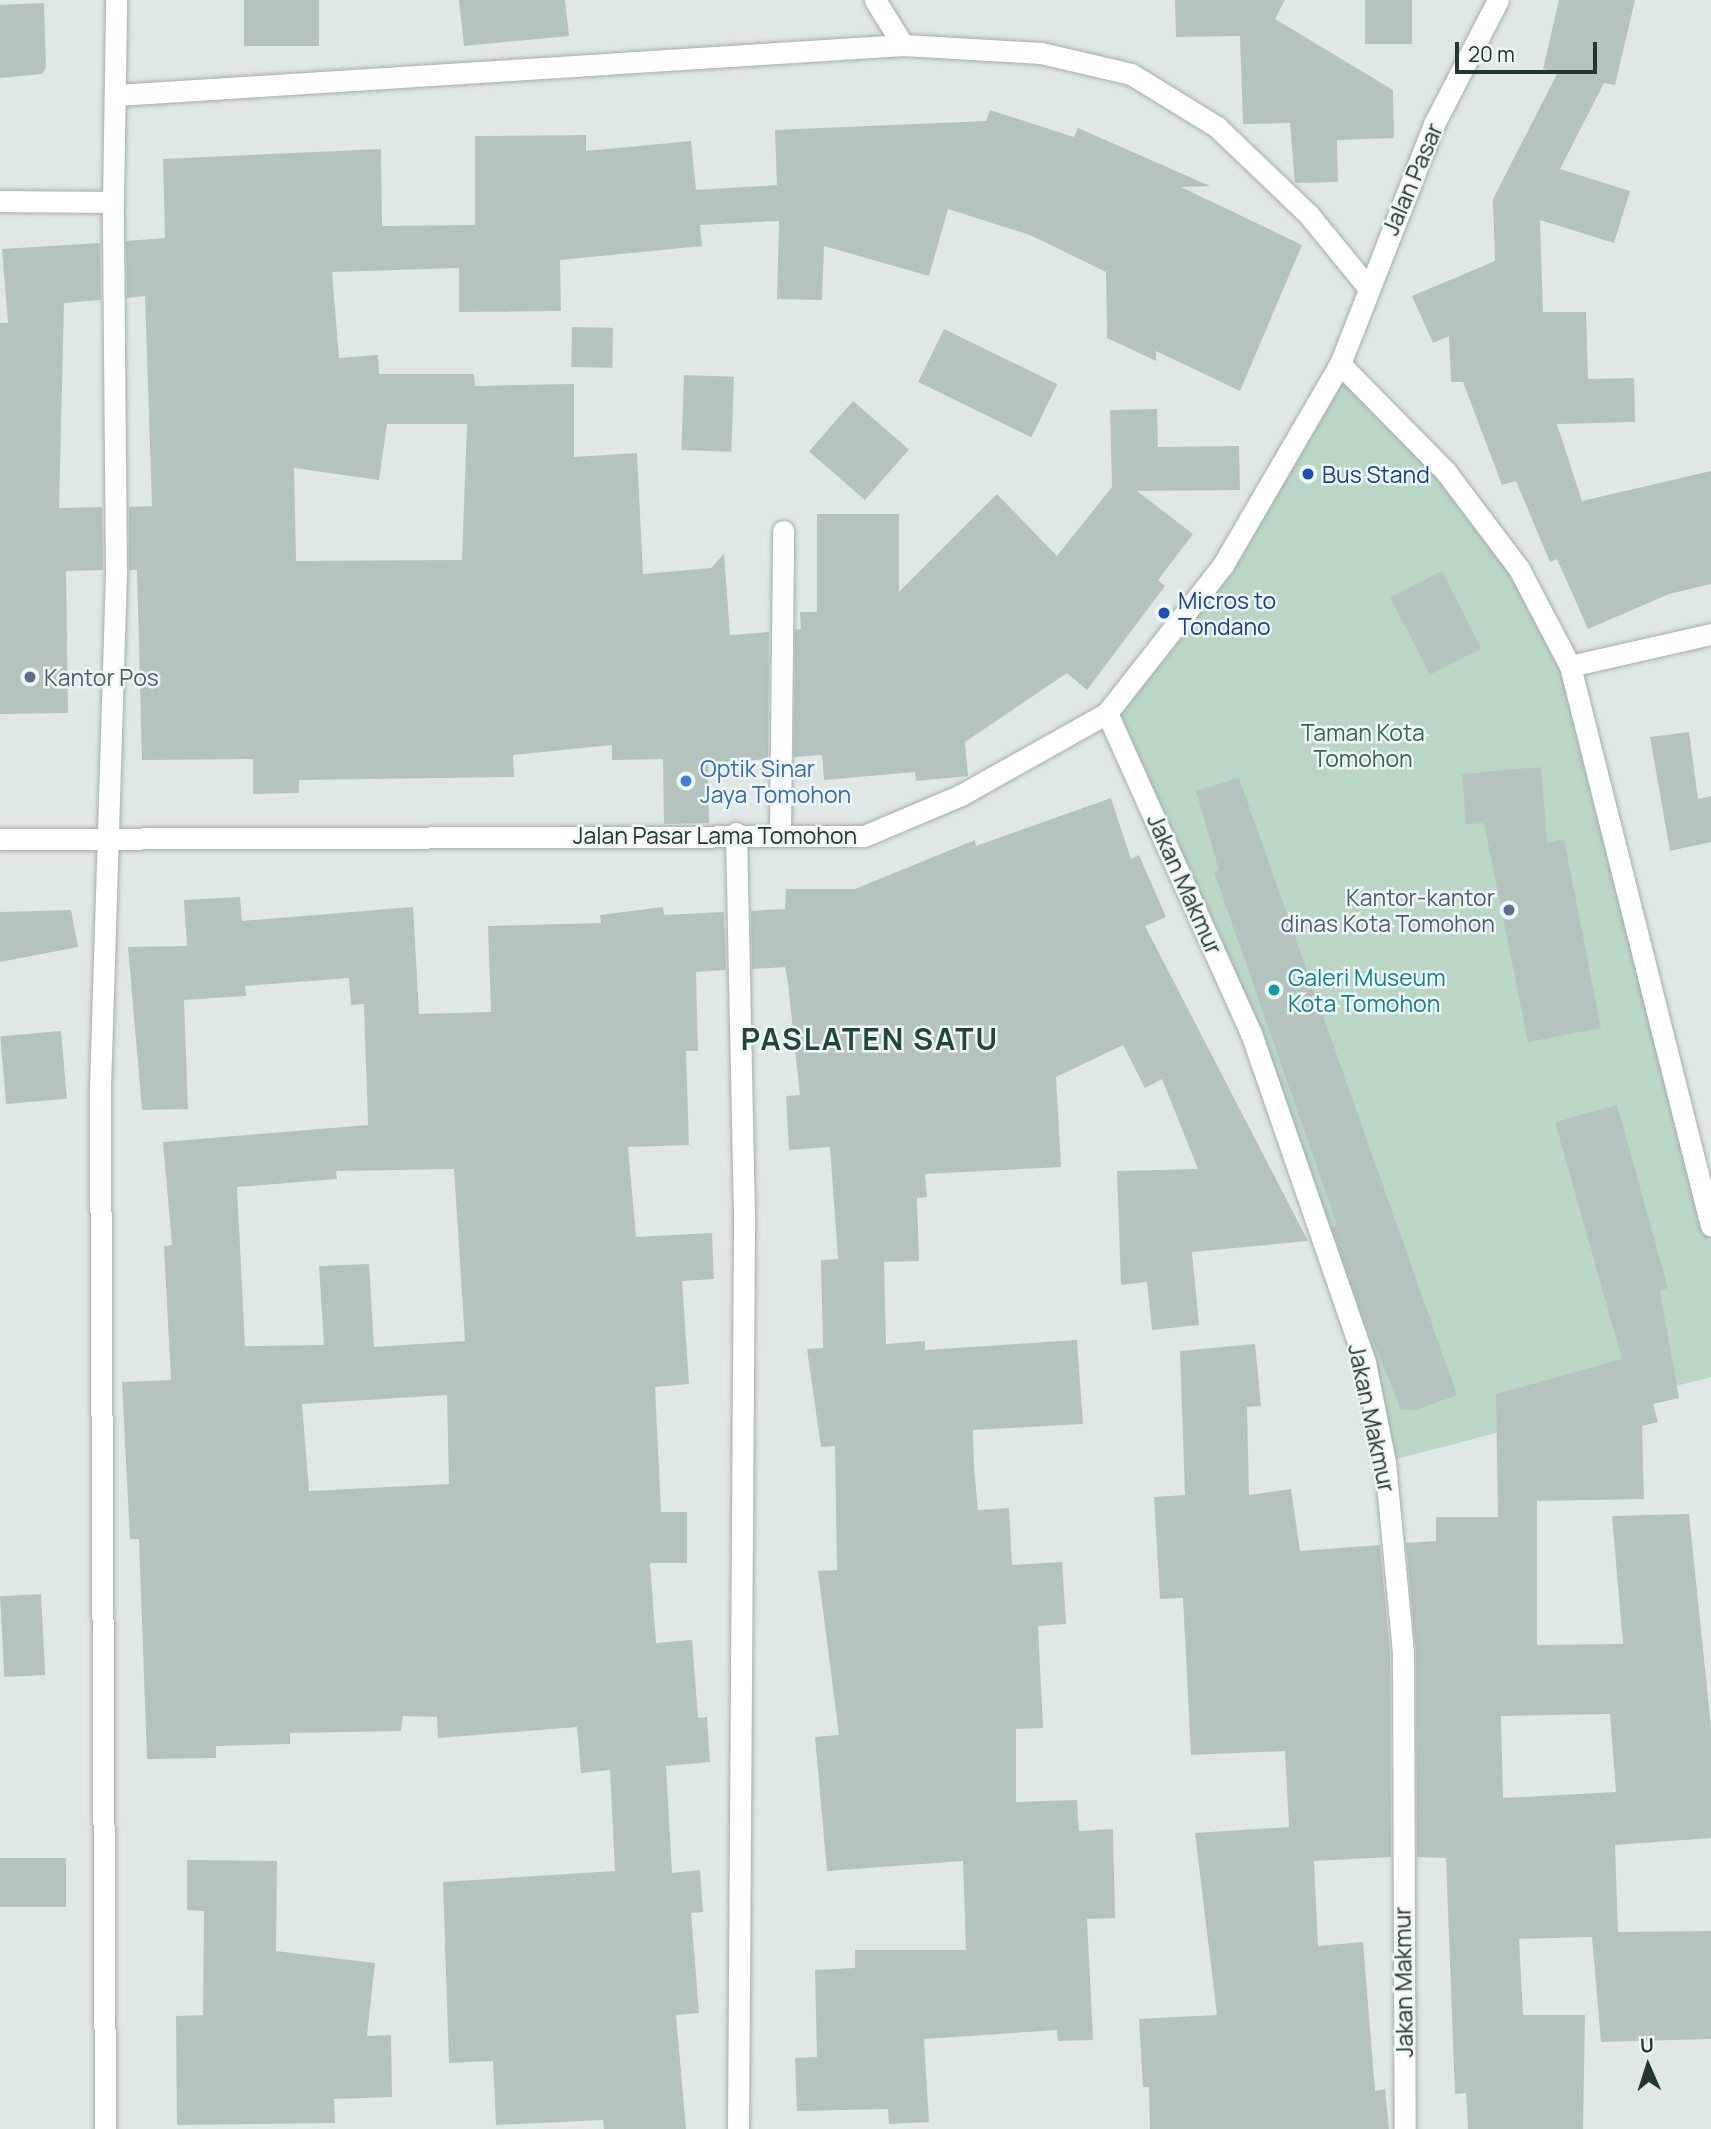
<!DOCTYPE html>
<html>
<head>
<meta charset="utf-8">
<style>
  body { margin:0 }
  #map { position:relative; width:1711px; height:2129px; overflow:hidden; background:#dfe8e6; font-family:Manrope,sans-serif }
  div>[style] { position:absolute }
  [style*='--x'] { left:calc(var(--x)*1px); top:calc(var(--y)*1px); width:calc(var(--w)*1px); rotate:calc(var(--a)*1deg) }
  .green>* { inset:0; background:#bad7c6 }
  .building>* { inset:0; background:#b5c3bf; transform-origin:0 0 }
  .roads { filter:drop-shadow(0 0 2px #a3afad) drop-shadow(0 0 2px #a3afad) }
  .minor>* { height:21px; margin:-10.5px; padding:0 10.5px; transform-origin:10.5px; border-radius:10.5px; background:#fff }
  .tertiary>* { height:21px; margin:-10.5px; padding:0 10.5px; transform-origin:10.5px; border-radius:10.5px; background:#fff }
  .dots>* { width:19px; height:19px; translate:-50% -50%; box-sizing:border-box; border:4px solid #eff6f3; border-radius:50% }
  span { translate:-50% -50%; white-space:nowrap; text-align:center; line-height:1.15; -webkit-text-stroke:5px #eff6f3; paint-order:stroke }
  .street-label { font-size:23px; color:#223634 }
  .transit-label { font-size:23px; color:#164399 }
  .left { translate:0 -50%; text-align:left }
  .service-label { font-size:23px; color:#4e5e75 }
  .right { translate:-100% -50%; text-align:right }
  .park-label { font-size:23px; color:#32684e }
  .shop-label { font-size:23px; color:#366cbe }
  .culture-label { font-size:23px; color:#0d838f }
  .district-label { font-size:30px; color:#214642; font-weight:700; letter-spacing:2px }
  .north { position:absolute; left:1613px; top:2031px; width:70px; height:70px; -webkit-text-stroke:5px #eff6f3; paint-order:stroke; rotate:357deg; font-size:19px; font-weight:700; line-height:28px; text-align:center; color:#223634 }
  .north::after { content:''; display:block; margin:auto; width:24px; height:32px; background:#223634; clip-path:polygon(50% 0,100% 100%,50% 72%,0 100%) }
  .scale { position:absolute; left:1455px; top:42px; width:142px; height:32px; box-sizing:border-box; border:4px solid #223634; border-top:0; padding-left:9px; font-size:21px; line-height:24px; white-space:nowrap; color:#223634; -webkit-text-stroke:5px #eff6f3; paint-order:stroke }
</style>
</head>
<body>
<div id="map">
  <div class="green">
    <div style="clip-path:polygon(1340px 364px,1446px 472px,1570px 666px,1711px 1226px,1711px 1377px,1385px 1462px,1297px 1164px,1107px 713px,1223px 565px)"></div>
  </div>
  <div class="building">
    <div style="left:244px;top:0;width:75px;height:46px"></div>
    <div style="clip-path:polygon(459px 0,565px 0,569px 36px,464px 46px)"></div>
    <div style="clip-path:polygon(1175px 0,1285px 0,1275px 19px,1393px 90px,1394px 138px,1337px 140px,1338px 182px,1295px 183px,1290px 123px,1243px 124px,1240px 36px,1176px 37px)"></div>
    <div style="left:1365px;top:0;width:47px;height:44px"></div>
    <div style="clip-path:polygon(1559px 0,1635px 0,1615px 85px,1604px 83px,1560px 169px,1630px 191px,1614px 243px,1540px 220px,1543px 312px,1586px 312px,1588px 379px,1634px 378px,1635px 422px,1557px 424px,1582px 501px,1711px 471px,1711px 584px,1669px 594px,1588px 629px,1557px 559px,1550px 562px,1516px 481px,1502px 485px,1463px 382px,1451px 382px,1449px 336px,1433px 343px,1412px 296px,1495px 261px,1493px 199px,1558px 72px,1543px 69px)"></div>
    <div style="clip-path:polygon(44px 3px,46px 68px,42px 74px,0 78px,0 5px)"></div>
    <div style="clip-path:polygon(evenodd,990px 110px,1074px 137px,1078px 128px,1210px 186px,1181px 187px,1302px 245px,1240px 391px,1156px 351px,1156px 361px,1107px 338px,1106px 272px,1030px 235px,948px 209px,929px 276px,824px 246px,822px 300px,777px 299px,779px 221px,700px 225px,702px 246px,560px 260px,561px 311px,459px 312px,459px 268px,332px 272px,339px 358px,378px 355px,379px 374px,474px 374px,475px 386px,574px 384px,574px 457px,637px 453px,643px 574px,711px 568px,724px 554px,730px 635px,769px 632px,768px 759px,708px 764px,709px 823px,664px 824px,663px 759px,612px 760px,612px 745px,513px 755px,514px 777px,299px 780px,299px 793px,253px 794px,253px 759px,142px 760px,137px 570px,129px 570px,129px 507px,152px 506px,145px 296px,127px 298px,126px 241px,165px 238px,163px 159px,381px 149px,382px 226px,475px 225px,475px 136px,586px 135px,586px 151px,691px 141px,696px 190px,777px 185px,775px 130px,986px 121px,990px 110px,387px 424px,467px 424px,462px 560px,296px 561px,294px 468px,379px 480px,387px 424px)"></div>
    <div style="clip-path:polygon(100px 243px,101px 300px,64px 303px,59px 508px,102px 507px,103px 570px,66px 571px,68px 713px,0 714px,0 323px,8px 323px,2px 249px)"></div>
    <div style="left:572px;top:327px;width:41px;height:40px;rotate:1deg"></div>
    <div style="left:944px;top:329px;width:126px;height:59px;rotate:26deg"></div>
    <div style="left:684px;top:375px;width:50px;height:75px;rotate:2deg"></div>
    <div style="left:853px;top:401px;width:74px;height:67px;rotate:41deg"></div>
    <div style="clip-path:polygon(1157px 409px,1158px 447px,1239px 446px,1240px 490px,1137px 491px,1193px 534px,1158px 580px,1165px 586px,1087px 690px,1067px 673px,965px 742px,968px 776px,916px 781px,915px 772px,824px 780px,822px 755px,794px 757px,795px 630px,801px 629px,800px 612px,817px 612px,817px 514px,899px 514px,899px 592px,997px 494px,1057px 556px,1112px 487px,1110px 410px)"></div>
    <div style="left:1442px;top:571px;width:87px;height:58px;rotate:63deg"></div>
    <div style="clip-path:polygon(1689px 732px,1698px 799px,1711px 796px,1711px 842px,1670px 851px,1650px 737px)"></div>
    <div style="clip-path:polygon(1541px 767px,1547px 843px,1564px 839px,1601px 1028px,1528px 1042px,1484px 823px,1466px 824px,1462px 774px)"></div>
    <div style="clip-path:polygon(1239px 778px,1457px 1395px,1416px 1410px,1401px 1410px,1361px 1310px,1332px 1227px,1337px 1224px,1214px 872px,1219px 870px,1196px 791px)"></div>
    <div style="clip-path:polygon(1111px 798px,1131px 859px,1139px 855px,1166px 917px,1145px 926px,1308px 1241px,1192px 1252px,1199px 1325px,1152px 1330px,1147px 1282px,1121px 1285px,1117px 1171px,1198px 1169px,1162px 1079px,1145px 1088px,1123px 1045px,1056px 1077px,1061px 1167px,925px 1174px,927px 1197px,917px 1198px,919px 1261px,884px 1262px,886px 1344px,925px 1341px,925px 1350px,1077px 1340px,1083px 1424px,973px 1430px,974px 1468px,978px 1510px,1009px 1508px,1012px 1565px,1062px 1562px,1066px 1624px,1038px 1626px,1043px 1728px,1016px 1729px,1016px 1802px,1077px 1800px,1079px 1831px,1113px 1829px,1115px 1918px,1087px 1919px,1093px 2040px,1058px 2041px,1057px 2030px,924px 2039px,929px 2122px,889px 2124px,888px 2109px,797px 2111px,795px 2058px,817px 2057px,815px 1970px,855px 1968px,855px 1950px,966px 1950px,963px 1861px,827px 1871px,815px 1737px,839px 1735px,818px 1571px,837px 1570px,835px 1446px,821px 1447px,807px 1349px,823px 1348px,821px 1260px,838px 1259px,830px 1147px,789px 1150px,786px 1096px,800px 1095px,788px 983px,785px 967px,752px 969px,751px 911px,785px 909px,786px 889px,855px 889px,975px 840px,976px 846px)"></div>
    <div style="clip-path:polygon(evenodd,240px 897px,242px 921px,413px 907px,419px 1014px,491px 1012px,488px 926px,601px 923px,600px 915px,663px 907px,664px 915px,724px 912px,726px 970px,696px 972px,698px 1051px,686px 1051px,689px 1145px,628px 1147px,636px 1237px,712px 1233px,714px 1279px,682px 1281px,689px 1384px,655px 1387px,661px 1512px,687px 1512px,687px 1563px,650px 1563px,656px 1643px,692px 1640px,698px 1718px,707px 1717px,710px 1762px,666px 1766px,672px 1873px,700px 1870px,703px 1912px,691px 1913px,699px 2013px,676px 2015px,686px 2129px,604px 2129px,603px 2120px,496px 2125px,493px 2061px,449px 2063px,443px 1882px,615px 1871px,610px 1770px,581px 1773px,577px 1727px,438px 1738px,437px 1717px,403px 1716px,401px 1731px,290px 1733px,290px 1744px,216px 1746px,216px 1758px,147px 1759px,139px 1539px,130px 1539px,122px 1382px,171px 1380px,164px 1246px,172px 1245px,163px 1142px,368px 1125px,364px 1004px,351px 1005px,349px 978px,245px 986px,246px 996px,184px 1000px,188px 1109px,142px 1110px,128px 947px,187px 946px,184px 900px,240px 897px,454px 1169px,465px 1341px,374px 1347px,369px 1264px,319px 1266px,324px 1345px,245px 1346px,237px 1187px,337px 1179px,336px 1171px,454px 1169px,240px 897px,447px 1395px,449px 1484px,309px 1491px,302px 1404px,447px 1395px)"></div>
    <div style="clip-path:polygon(71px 910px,78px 947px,0 962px,0 912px)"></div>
    <div style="left:61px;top:1031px;width:68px;height:61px;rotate:85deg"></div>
    <div style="clip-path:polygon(evenodd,1617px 1105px,1668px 1288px,1660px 1291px,1679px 1398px,1653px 1404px,1658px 1422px,1642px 1426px,1644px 1499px,1537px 1501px,1537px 1645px,1623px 1644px,1612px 1516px,1689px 1514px,1711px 1727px,1711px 1838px,1615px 1845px,1618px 1932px,1711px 1931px,1711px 2039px,1601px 2042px,1592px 1937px,1519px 1939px,1523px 2015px,1585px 2015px,1583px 2129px,1468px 2129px,1466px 2093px,1455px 2094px,1446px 1858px,1417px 1857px,1416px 1652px,1406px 1543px,1436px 1541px,1436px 1517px,1498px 1517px,1496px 1394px,1622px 1359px,1555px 1122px,1617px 1105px,1610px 1714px,1616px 1792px,1503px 1798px,1501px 1716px,1610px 1714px)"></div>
    <div style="clip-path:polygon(1255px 1344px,1261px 1406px,1247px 1407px,1249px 1495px,1291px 1489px,1300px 1551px,1380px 1545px,1390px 1653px,1391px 1857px,1314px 1861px,1318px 1946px,1363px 1942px,1375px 2091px,1385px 2089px,1389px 2129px,1150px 2129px,1149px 2087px,1143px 2087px,1139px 2019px,1217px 2015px,1195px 1833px,1289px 1827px,1285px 1751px,1191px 1755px,1183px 1598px,1160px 1599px,1154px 1497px,1185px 1495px,1180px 1351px)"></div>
    <div style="left:41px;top:1594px;width:81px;height:41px;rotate:87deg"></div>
    <div style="left:0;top:1858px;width:66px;height:49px"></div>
    <div style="clip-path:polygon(187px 1860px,277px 1861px,276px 1951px,375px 1963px,367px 2036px,391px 2035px,392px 2097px,334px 2099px,335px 2123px,177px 2125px,176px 2016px,203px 2015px,204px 1911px,187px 1910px)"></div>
  </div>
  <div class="roads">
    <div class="minor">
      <div style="--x:875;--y:0;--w:53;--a:58.1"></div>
      <div style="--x:117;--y:95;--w:788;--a:-3.64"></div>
      <div style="--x:903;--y:45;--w:138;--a:3.3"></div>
      <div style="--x:1041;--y:53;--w:92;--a:13.1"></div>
      <div style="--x:1131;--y:74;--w:101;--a:31.6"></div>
      <div style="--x:1217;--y:127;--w:127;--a:43.7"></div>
      <div style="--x:1309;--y:215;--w:92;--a:50.8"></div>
      <div style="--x:0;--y:201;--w:113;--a:0.5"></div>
      <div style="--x:113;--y:202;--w:202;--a:-89.1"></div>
      <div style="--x:1340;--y:364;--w:151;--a:45.5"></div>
      <div style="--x:1446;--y:472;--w:121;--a:53"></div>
      <div style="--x:1519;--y:569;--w:110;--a:62.3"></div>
      <div style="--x:1570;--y:666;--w:577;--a:75.87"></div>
      <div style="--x:1570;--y:666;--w:145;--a:-12.8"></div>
      <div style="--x:1107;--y:713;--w:351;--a:65.8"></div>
      <div style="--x:1251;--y:1033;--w:348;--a:70.9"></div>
      <div style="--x:1365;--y:1362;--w:102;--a:78.7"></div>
      <div style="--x:1385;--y:1462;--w:191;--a:84.6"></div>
      <div style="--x:1403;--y:1652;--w:477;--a:89.8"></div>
      <div style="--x:736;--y:833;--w:394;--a:88.8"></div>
      <div style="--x:744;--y:1227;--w:902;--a:90.38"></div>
      <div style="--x:780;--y:834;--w:303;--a:-89.4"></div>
      <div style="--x:105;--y:2129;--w:1041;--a:-90.28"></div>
      <div style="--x:100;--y:1088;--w:514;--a:-88.22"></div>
      <div style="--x:116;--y:574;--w:372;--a:-90.5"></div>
    </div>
    <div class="tertiary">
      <div style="--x:0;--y:839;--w:864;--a:-0.2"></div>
      <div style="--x:864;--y:836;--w:105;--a:-22.9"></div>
      <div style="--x:961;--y:795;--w:167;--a:-29.3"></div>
      <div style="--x:1107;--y:713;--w:188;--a:-51.9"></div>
      <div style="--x:1223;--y:565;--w:233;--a:-59.8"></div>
      <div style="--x:1340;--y:364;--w:260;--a:-68.6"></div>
      <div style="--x:1435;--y:122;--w:137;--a:-62.7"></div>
    </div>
  </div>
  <div class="dots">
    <div style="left:1308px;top:474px;background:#1a4fb4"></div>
    <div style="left:1164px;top:613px;background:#1a4fb4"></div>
    <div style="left:30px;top:677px;background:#5c6f8a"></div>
    <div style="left:686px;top:781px;background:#3f7fe0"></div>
    <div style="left:1509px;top:910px;background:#5c6f8a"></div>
    <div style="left:1274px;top:990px;background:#0f9aa8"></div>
  </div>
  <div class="street-label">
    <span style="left:1412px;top:179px;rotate:-67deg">Jalan Pasar</span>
    <span style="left:715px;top:835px">Jalan Pasar Lama Tomohon</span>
    <span style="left:1185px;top:884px;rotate:66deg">Jakan Makmur</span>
    <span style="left:1372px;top:1418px;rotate:78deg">Jakan Makmur</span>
    <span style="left:1403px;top:1982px;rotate:-91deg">Jakan Makmur</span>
  </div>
  <div class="transit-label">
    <span class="left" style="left:1322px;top:474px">Bus Stand</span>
    <span class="left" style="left:1178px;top:613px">Micros to<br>Tondano</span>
  </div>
  <div class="service-label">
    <span class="left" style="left:44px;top:677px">Kantor Pos</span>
    <span class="right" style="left:1495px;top:910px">Kantor-kantor<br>dinas Kota Tomohon</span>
  </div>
  <div class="park-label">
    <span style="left:1363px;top:745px">Taman Kota<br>Tomohon</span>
  </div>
  <div class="shop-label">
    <span class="left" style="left:700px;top:781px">Optik Sinar<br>Jaya Tomohon</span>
  </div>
  <div class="culture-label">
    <span class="left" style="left:1288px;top:990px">Galeri Museum<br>Kota Tomohon</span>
  </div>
  <div class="district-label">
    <span style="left:870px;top:1039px">PASLATEN SATU</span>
  </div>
  <div class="north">U</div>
  <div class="scale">20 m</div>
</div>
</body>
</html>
